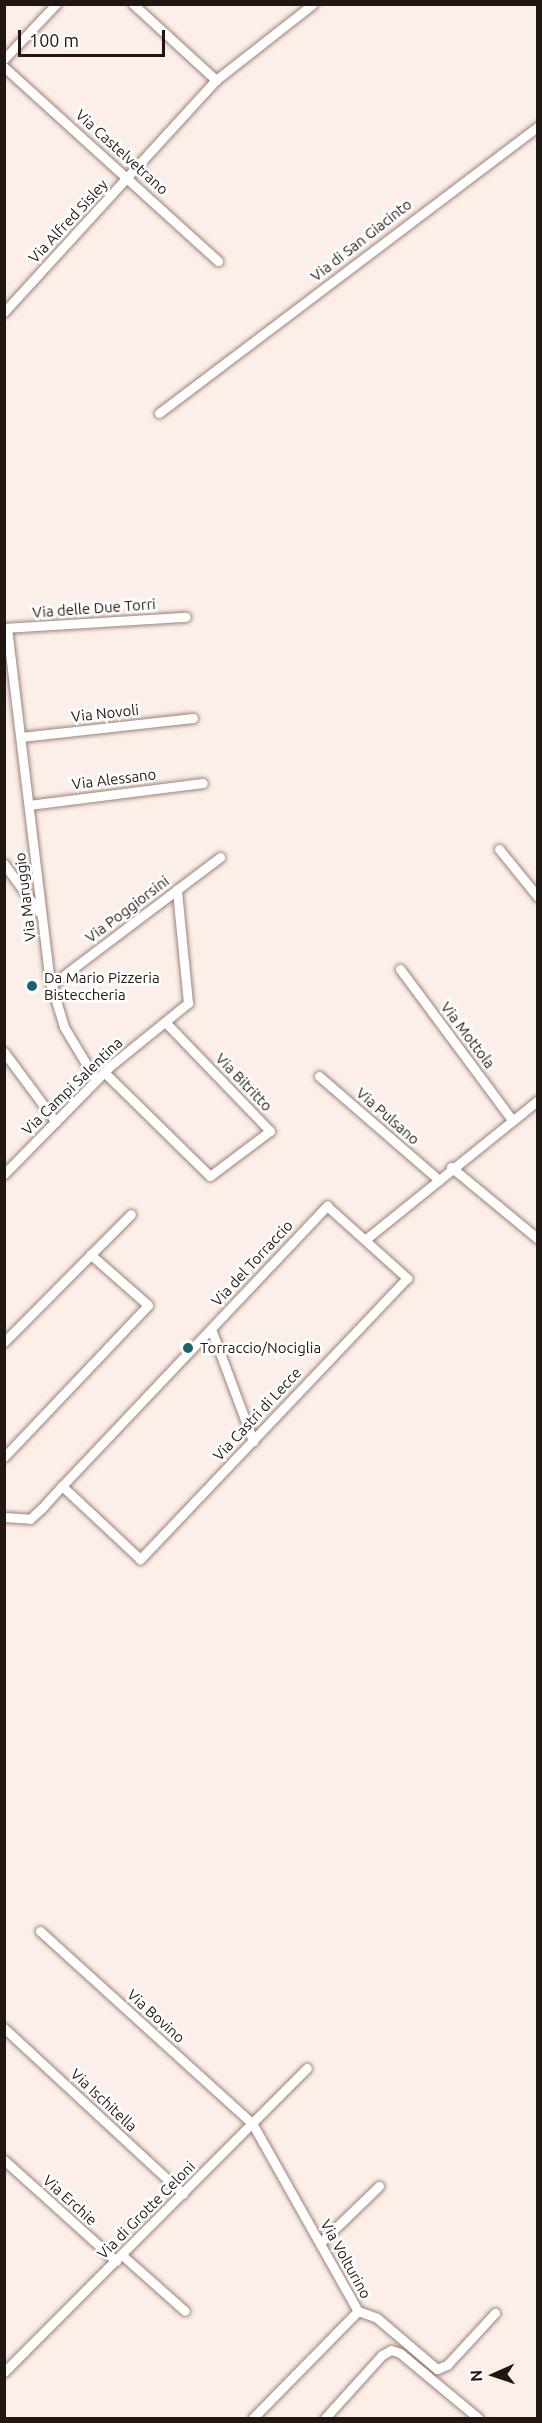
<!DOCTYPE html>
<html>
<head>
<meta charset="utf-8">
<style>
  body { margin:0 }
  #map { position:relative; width:542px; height:2423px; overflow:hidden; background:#fcefe9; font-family:Ubuntu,sans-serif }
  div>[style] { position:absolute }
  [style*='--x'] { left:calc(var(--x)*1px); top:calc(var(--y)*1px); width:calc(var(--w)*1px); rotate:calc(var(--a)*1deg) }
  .roads { filter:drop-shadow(0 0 2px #9e8275) drop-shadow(0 0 2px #9e8275) }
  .minor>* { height:9px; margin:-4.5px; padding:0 4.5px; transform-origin:4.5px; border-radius:4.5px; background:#fff }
  .dots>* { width:16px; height:16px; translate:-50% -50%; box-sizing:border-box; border:3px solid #fff; border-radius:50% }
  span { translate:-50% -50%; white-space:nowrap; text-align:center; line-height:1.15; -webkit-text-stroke:5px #fff; paint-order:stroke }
  .street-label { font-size:15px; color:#211712 }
  .poi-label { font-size:15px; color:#211712 }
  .left { translate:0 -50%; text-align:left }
  .frame { position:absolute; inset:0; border:6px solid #211712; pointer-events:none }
  .north { position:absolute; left:464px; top:2345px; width:60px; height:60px; -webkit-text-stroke:4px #fff; paint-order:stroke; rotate:267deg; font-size:16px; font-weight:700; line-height:24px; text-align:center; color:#211712 }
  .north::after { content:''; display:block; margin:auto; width:21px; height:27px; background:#211712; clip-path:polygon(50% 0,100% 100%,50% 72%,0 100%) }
  .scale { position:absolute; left:18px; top:30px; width:147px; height:27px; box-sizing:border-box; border:3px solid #211712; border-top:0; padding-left:8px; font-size:18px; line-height:21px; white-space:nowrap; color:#211712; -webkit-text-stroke:4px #fff; paint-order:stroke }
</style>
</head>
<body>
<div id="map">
  <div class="roads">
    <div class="minor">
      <div style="--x:133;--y:4;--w:113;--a:42.5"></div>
      <div style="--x:4;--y:59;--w:76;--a:-46.6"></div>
      <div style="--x:4;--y:67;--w:289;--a:42.2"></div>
      <div style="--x:4;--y:312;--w:314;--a:-47.6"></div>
      <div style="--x:216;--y:80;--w:123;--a:-38.1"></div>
      <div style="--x:159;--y:413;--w:475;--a:-37.1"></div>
      <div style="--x:4;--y:628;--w:182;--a:-3.5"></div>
      <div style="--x:7;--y:628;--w:352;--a:83.1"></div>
      <div style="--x:49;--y:977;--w:52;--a:73.3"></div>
      <div style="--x:64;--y:1027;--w:62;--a:58.9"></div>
      <div style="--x:21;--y:737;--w:173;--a:-6.3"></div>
      <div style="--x:29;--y:805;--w:175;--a:-7.2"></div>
      <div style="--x:499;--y:849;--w:62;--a:50.9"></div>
      <div style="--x:4;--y:864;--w:61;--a:53.7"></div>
      <div style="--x:400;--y:969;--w:188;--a:53.4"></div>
      <div style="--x:51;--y:985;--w:212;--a:-37.1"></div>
      <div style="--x:4;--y:1052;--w:87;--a:53.4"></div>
      <div style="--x:104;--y:1072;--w:148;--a:44.5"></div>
      <div style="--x:210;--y:1176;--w:75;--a:-36.9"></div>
      <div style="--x:270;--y:1131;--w:150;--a:-133.9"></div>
      <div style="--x:319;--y:1076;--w:159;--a:40.9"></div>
      <div style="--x:451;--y:1167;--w:113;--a:39.6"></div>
      <div style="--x:4;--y:1174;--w:150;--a:-45.5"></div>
      <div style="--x:109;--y:1067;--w:102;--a:-39"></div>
      <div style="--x:188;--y:1003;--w:114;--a:-95.6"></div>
      <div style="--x:366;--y:1239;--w:221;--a:-38.9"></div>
      <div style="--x:211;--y:1329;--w:120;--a:69.4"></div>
      <div style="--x:4;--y:1342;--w:180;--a:-45.2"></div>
      <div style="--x:4;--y:1457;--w:209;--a:-46.5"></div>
      <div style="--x:148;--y:1305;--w:77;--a:-138.7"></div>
      <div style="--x:4;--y:1517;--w:26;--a:4"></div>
      <div style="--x:30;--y:1519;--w:16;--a:-43"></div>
      <div style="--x:42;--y:1508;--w:30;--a:-48"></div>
      <div style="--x:62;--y:1486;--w:386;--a:-46.6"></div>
      <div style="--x:327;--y:1206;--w:108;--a:42"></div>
      <div style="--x:407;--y:1278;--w:388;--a:133.5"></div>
      <div style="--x:140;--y:1559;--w:107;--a:-136.9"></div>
      <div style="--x:40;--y:1931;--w:286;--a:42.2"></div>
      <div style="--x:252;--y:2123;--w:216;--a:60.6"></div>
      <div style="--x:358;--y:2311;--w:150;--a:134.5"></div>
      <div style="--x:4;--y:2028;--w:244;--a:42.8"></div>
      <div style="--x:4;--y:2160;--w:151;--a:42"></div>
      <div style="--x:320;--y:2243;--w:82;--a:-44"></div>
      <div style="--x:122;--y:2255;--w:84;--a:41.6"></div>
      <div style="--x:358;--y:2311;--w:20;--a:20"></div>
      <div style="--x:377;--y:2318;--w:79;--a:40.4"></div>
      <div style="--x:437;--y:2369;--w:11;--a:-22"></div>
      <div style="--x:447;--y:2365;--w:71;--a:-47.3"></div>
      <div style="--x:4;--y:2372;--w:429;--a:-45.1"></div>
      <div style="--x:325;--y:2418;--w:85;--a:-47.9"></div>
      <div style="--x:382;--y:2355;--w:10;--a:-29"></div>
      <div style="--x:391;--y:2350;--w:9;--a:18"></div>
      <div style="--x:400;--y:2353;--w:102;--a:39.8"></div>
    </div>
  </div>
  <div class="dots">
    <div style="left:32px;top:986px;background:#1a6371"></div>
    <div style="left:188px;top:1348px;background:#1a6371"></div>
  </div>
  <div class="street-label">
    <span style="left:122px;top:152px;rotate:42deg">Via Castelvetrano</span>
    <span style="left:68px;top:221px;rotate:-47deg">Via Alfred Sisley</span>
    <span style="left:361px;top:240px;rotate:-38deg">Via di San Giacinto</span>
    <span style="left:94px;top:608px;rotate:-4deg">Via delle Due Torri</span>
    <span style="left:105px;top:713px;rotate:-6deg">Via Novoli</span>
    <span style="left:114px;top:779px;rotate:-7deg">Via Alessano</span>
    <span style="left:25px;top:897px;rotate:-97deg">Via Maruggio</span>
    <span style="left:127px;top:909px;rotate:-37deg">Via Poggiorsini</span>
    <span style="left:468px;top:1035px;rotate:53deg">Via Mottola</span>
    <span style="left:244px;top:1082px;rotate:46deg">Via Bitritto</span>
    <span style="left:72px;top:1086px;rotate:-44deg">Via Campi Salentina</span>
    <span style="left:388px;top:1116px;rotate:41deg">Via Pulsano</span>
    <span style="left:252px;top:1263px;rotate:-47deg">Via del Torraccio</span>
    <span style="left:257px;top:1414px;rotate:-47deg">Via Castri di Lecce</span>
    <span style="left:156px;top:2016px;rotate:42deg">Via Bovino</span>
    <span style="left:104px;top:2100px;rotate:43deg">Via Ischitella</span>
    <span style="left:70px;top:2200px;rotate:42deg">Via Erchie</span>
    <span style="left:146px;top:2210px;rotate:-45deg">Via di Grotte Celoni</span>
    <span style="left:346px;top:2259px;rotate:61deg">Via Volturino</span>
  </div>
  <div class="poi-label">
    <span class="left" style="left:44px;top:986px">Da Mario Pizzeria<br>Bisteccheria</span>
    <span class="left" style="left:200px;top:1348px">Torraccio/Nociglia</span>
  </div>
  <div class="frame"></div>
  <div class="north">N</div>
  <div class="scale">100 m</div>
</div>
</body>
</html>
